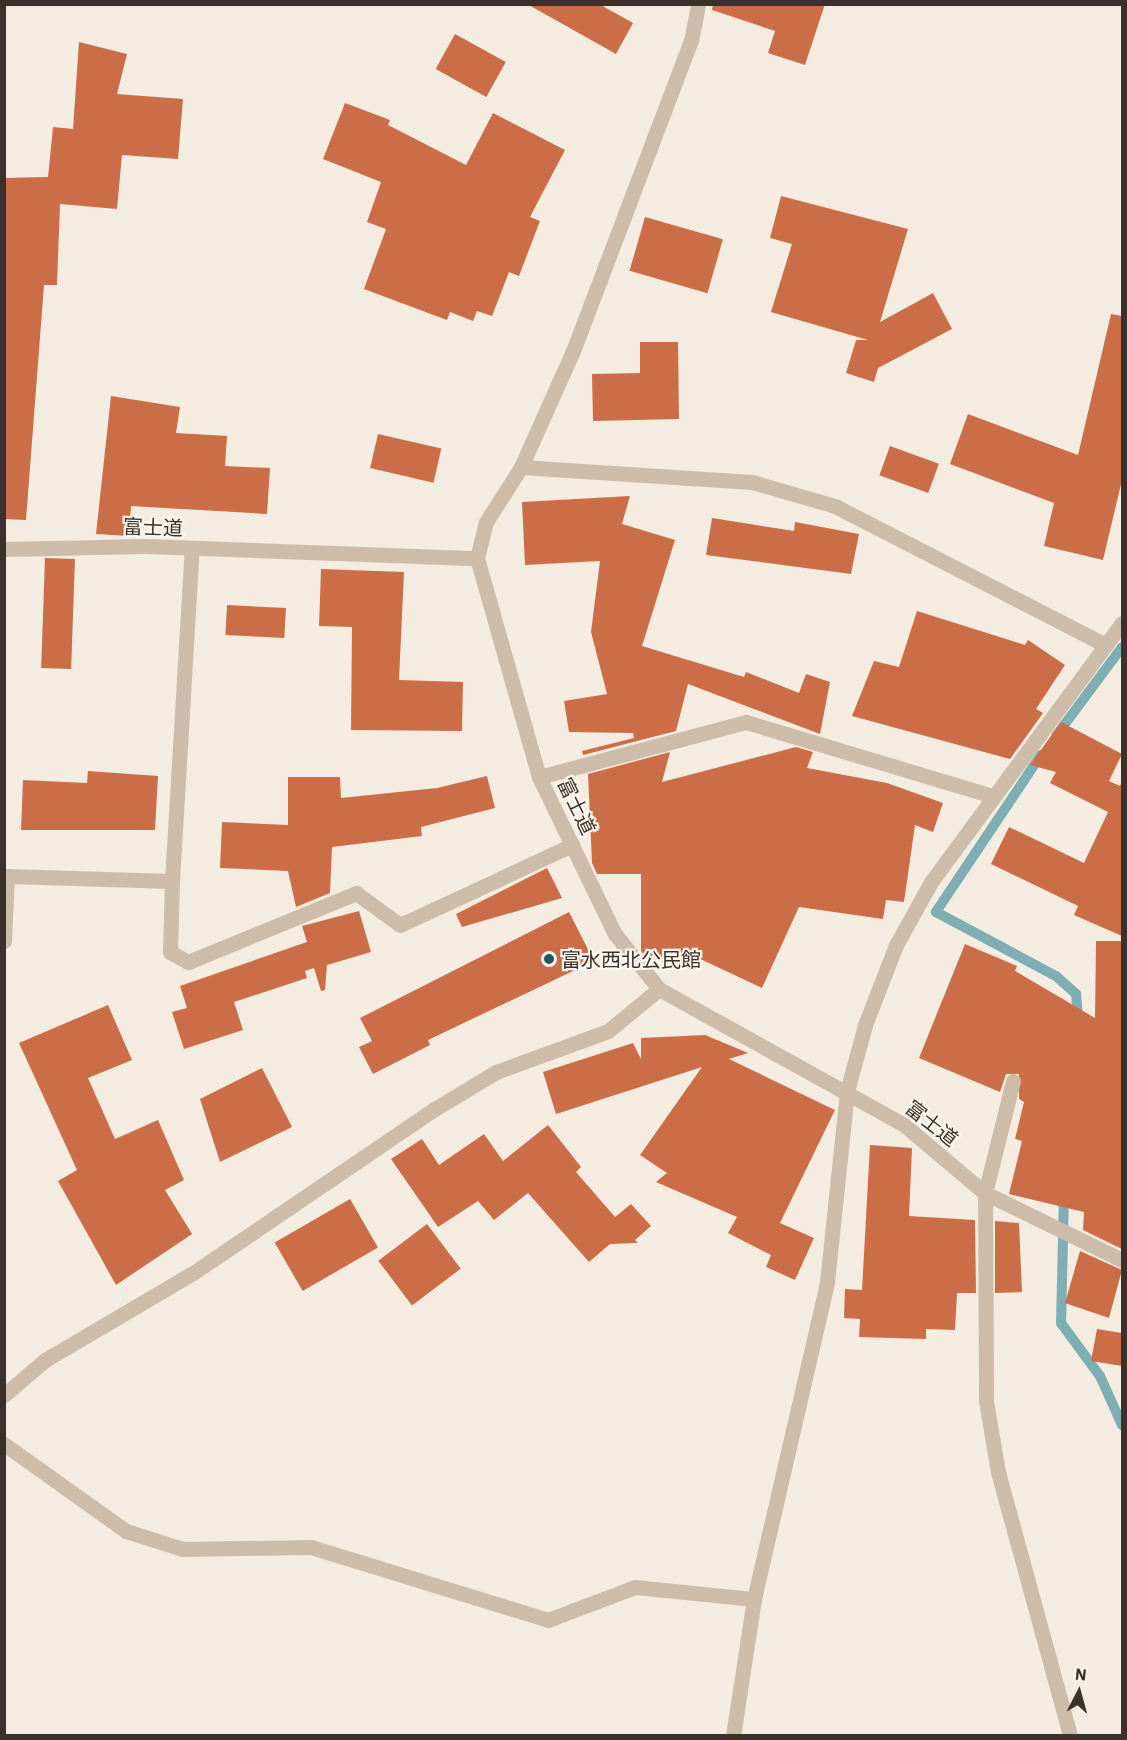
<!DOCTYPE html>
<html>
<head>
<meta charset="utf-8">
<style>
  body { margin:0 }
  #map { position:relative; width:1127px; height:1740px; overflow:hidden; background:#f4ece0; font-family:"IBM Plex Sans","Noto Sans JP",sans-serif }
  div>[style] { position:absolute }
  [style*='--x'] { left:calc(var(--x)*1px); top:calc(var(--y)*1px); width:calc(var(--w)*1px); rotate:calc(var(--a)*1deg) }
  .stream>* { height:10px; margin:-5px; padding:0 5px; transform-origin:5px; border-radius:5px; background:#7daeb3 }
  .building>* { inset:0; background:#cb6e47; transform-origin:0 0 }
  .lane>* { height:15px; margin:-7.5px; padding:0 7.5px; transform-origin:7.5px; border-radius:7.5px; background:#cebcaa }
  .street>* { height:15px; margin:-7.5px; padding:0 7.5px; transform-origin:7.5px; border-radius:7.5px; background:#cebcaa }
  .dots>* { width:16px; height:16px; translate:-50% -50%; box-sizing:border-box; border:3px solid #fbf5ed; border-radius:50% }
  span { translate:-50% -50%; white-space:nowrap; text-align:center; line-height:1.15; -webkit-text-stroke:4.5px #fbf5ed; paint-order:stroke }
  .street-label { font-size:20px; color:#3b302a }
  .poi-label { font-size:20px; color:#3b302a }
  .left { translate:0 -50%; text-align:left }
  .frame { position:absolute; inset:0; border:6px solid #3b302a; pointer-events:none }
  .north { position:absolute; left:1049px; top:1662px; width:60px; height:60px; -webkit-text-stroke:4px #fbf5ed; paint-order:stroke; rotate:6deg; font-size:16px; font-weight:700; line-height:24px; text-align:center; color:#3b302a }
  .north::after { content:''; display:block; margin:auto; width:21px; height:27px; background:#3b302a; clip-path:polygon(50% 0,100% 100%,50% 72%,0 100%) }
</style>
</head>
<body>
<div id="map">
  <div class="stream">
    <div style="--x:1056;--y:736;--w:111;--a:-53.4"></div>
    <div style="--x:1041;--y:755;--w:189;--a:123.8"></div>
    <div style="--x:936;--y:912;--w:136;--a:28.1"></div>
    <div style="--x:1056;--y:976;--w:27;--a:42"></div>
    <div style="--x:1076;--y:994;--w:25;--a:85"></div>
    <div style="--x:1064;--y:1193;--w:130;--a:91.3"></div>
    <div style="--x:1061;--y:1323;--w:66;--a:53.7"></div>
    <div style="--x:1100;--y:1376;--w:54;--a:65.8"></div>
  </div>
  <div class="building">
    <div style="clip-path:polygon(527px 4px,599px 4px,633px 23px,616px 54px)"></div>
    <div style="clip-path:polygon(713px 4px,825px 4px,805px 65px,768px 53px,775px 31px,712px 10px)"></div>
    <div style="left:455px;top:34px;width:58px;height:40px;rotate:29deg"></div>
    <div style="clip-path:polygon(79px 42px,127px 54px,117px 94px,183px 99px,178px 159px,122px 155px,117px 209px,60px 204px,57px 285px,44px 285px,26px 520px,4px 519px,4px 178px,48px 177px,53px 127px,73px 129px)"></div>
    <div style="clip-path:polygon(345px 103px,390px 120px,388px 125px,466px 165px,493px 113px,565px 150px,530px 217px,540px 221px,519px 276px,509px 272px,492px 316px,477px 311px,473px 321px,450px 312px,447px 320px,364px 289px,386px 229px,367px 222px,381px 182px,323px 159px)"></div>
    <div style="clip-path:polygon(781px 196px,908px 229px,880px 322px,933px 293px,952px 329px,878px 368px,874px 382px,846px 373px,856px 340px,868px 340px,771px 312px,792px 244px,770px 238px)"></div>
    <div style="left:645px;top:217px;width:81px;height:56px;rotate:16deg"></div>
    <div style="clip-path:polygon(1111px 314px,1122px 316px,1122px 480px,1103px 560px,1044px 546px,1054px 503px,950px 464px,968px 414px,1078px 455px)"></div>
    <div style="clip-path:polygon(640px 342px,678px 342px,679px 419px,593px 421px,592px 374px,640px 373px)"></div>
    <div style="clip-path:polygon(111px 396px,180px 407px,176px 433px,227px 436px,225px 466px,270px 468px,267px 514px,131px 506px,129px 536px,96px 534px)"></div>
    <div style="left:378px;top:434px;width:65px;height:35px;rotate:13deg"></div>
    <div style="left:890px;top:446px;width:52px;height:31px;rotate:20deg"></div>
    <div style="clip-path:polygon(630px 496px,622px 524px,675px 540px,642px 646px,744px 677px,746px 672px,799px 693px,806px 674px,830px 682px,820px 734px,688px 684px,676px 731px,583px 755px,582px 751px,634px 738px,633px 733px,569px 732px,564px 701px,607px 694px,591px 632px,600px 561px,525px 565px,522px 502px)"></div>
    <div style="clip-path:polygon(712px 518px,794px 531px,795px 522px,859px 534px,851px 574px,706px 555px)"></div>
    <div style="left:45px;top:558px;width:30px;height:110px;rotate:2deg"></div>
    <div style="clip-path:polygon(321px 569px,404px 572px,399px 680px,463px 682px,462px 731px,351px 730px,352px 627px,319px 626px)"></div>
    <div style="left:227px;top:605px;width:59px;height:30px;rotate:3deg"></div>
    <div style="clip-path:polygon(917px 611px,1025px 645px,1028px 640px,1065px 665px,1036px 709px,1043px 713px,1010px 759px,852px 716px,874px 661px,899px 667px)"></div>
    <div style="clip-path:polygon(1061px 722px,1122px 754px,1109px 781px,1120px 786px,1122px 781px,1122px 936px,1074px 915px,1078px 906px,991px 864px,1009px 827px,1084px 863px,1108px 812px,1050px 783px,1056px 772px,1030px 765px)"></div>
    <div style="clip-path:polygon(796px 747px,813px 752px,807px 768px,887px 783px,943px 803px,933px 832px,915px 825px,904px 902px,886px 900px,883px 919px,799px 907px,762px 988px,696px 957px,646px 958px,641px 951px,641px 874px,597px 874px,592px 863px,588px 774px,670px 752px,662px 782px)"></div>
    <div style="clip-path:polygon(88px 771px,158px 776px,155px 830px,21px 830px,23px 780px,87px 783px)"></div>
    <div style="clip-path:polygon(487px 776px,495px 808px,421px 827px,422px 836px,332px 847px,330px 893px,296px 907px,288px 871px,220px 868px,222px 822px,288px 825px,288px 777px,340px 777px,341px 798px,437px 788px)"></div>
    <div style="clip-path:polygon(547px 868px,562px 898px,462px 927px,456px 914px)"></div>
    <div style="clip-path:polygon(359px 911px,371px 952px,327px 965px,325px 990px,321px 991px,314px 968px,305px 971px,307px 978px,234px 1002px,243px 1030px,184px 1049px,172px 1012px,187px 1008px,180px 986px,307px 942px,302px 926px)"></div>
    <div style="clip-path:polygon(569px 912px,594px 961px,428px 1040px,430px 1045px,373px 1074px,359px 1047px,372px 1041px,360px 1018px)"></div>
    <div style="clip-path:polygon(1096px 941px,1122px 941px,1122px 1249px,1083px 1230px,1084px 1212px,1009px 1194px,1022px 1141px,1015px 1139px,1024px 1102px,1019px 1099px,1019px 1074px,1006px 1074px,1000px 1092px,919px 1058px,965px 944px,1017px 966px,1015px 971px,1095px 1018px)"></div>
    <div style="clip-path:polygon(108px 1005px,132px 1060px,88px 1078px,115px 1139px,158px 1120px,184px 1180px,165px 1190px,192px 1234px,116px 1285px,58px 1181px,77px 1170px,19px 1043px)"></div>
    <div style="clip-path:polygon(705px 1035px,748px 1053px,729px 1059px,835px 1110px,780px 1223px,814px 1238px,795px 1280px,766px 1267px,771px 1255px,728px 1233px,737px 1217px,656px 1182px,667px 1173px,640px 1155px,702px 1067px,556px 1114px,543px 1072px,633px 1043px,641px 1059px,641px 1038px)"></div>
    <div style="clip-path:polygon(262px 1068px,292px 1127px,220px 1162px,200px 1099px)"></div>
    <div style="clip-path:polygon(548px 1125px,581px 1167px,576px 1172px,615px 1217px,631px 1204px,651px 1226px,635px 1240px,638px 1243px,610px 1244px,589px 1262px,528px 1193px,494px 1220px,478px 1201px,438px 1227px,391px 1159px,422px 1139px,439px 1165px,484px 1134px,503px 1161px)"></div>
    <div style="clip-path:polygon(870px 1145px,912px 1148px,909px 1216px,975px 1220px,976px 1293px,957px 1293px,955px 1330px,926px 1329px,926px 1339px,859px 1337px,860px 1319px,844px 1318px,845px 1289px,862px 1290px)"></div>
    <div style="left:350px;top:1199px;width:56px;height:87px;rotate:60deg"></div>
    <div style="clip-path:polygon(995px 1221px,1019px 1223px,1022px 1292px,995px 1293px)"></div>
    <div style="left:427px;top:1224px;width:56px;height:61px;rotate:53deg"></div>
    <div style="clip-path:polygon(1080px 1251px,1122px 1270px,1109px 1318px,1065px 1303px)"></div>
    <div style="clip-path:polygon(1097px 1329px,1122px 1333px,1122px 1366px,1091px 1361px)"></div>
  </div>
  <div class="lane">
    <div style="--x:521;--y:467;--w:231;--a:3.7"></div>
    <div style="--x:752;--y:482;--w:86;--a:16.1"></div>
    <div style="--x:835;--y:506;--w:302;--a:27.2"></div>
    <div style="--x:539;--y:777;--w:214;--a:-14.9"></div>
    <div style="--x:746;--y:722;--w:257;--a:16.7"></div>
    <div style="--x:172;--y:881;--w:71;--a:91.6"></div>
    <div style="--x:170;--y:952;--w:21;--a:29"></div>
    <div style="--x:188;--y:962;--w:182;--a:-22.3"></div>
    <div style="--x:356;--y:893;--w:54;--a:36"></div>
    <div style="--x:400;--y:925;--w:190;--a:-24.9"></div>
    <div style="--x:4;--y:941;--w:65;--a:-87.4"></div>
    <div style="--x:7;--y:876;--w:165;--a:1.7"></div>
    <div style="--x:172;--y:881;--w:333;--a:-86.6"></div>
    <div style="--x:1013;--y:1081;--w:115;--a:104"></div>
    <div style="--x:985;--y:1193;--w:208;--a:89.7"></div>
    <div style="--x:986;--y:1401;--w:72;--a:80.4"></div>
    <div style="--x:998;--y:1472;--w:274;--a:74.7"></div>
    <div style="--x:4;--y:1444;--w:150;--a:35.5"></div>
    <div style="--x:126;--y:1531;--w:60;--a:17.5"></div>
    <div style="--x:183;--y:1549;--w:128;--a:-0.9"></div>
    <div style="--x:311;--y:1547;--w:248;--a:17.1"></div>
    <div style="--x:548;--y:1620;--w:93;--a:-20.8"></div>
    <div style="--x:635;--y:1587;--w:120;--a:5.8"></div>
  </div>
  <div class="street">
    <div style="--x:4;--y:549;--w:141;--a:-1.2"></div>
    <div style="--x:145;--y:546;--w:332;--a:2.1"></div>
    <div style="--x:477;--y:558;--w:228;--a:74.2"></div>
    <div style="--x:539;--y:777;--w:174;--a:64.2"></div>
    <div style="--x:615;--y:934;--w:70;--a:51.3"></div>
    <div style="--x:659;--y:989;--w:279;--a:29"></div>
    <div style="--x:903;--y:1124;--w:107;--a:40.1"></div>
    <div style="--x:985;--y:1193;--w:153;--a:26.1"></div>
    <div style="--x:477;--y:558;--w:37;--a:-76"></div>
    <div style="--x:486;--y:522;--w:65;--a:-57.5"></div>
    <div style="--x:521;--y:467;--w:127;--a:-65.9"></div>
    <div style="--x:573;--y:351;--w:332;--a:-69.2"></div>
    <div style="--x:691;--y:41;--w:38;--a:-79"></div>
    <div style="--x:4;--y:1395;--w:54;--a:-40.5"></div>
    <div style="--x:45;--y:1360;--w:175;--a:-30.5"></div>
    <div style="--x:196;--y:1271;--w:287;--a:-34.2"></div>
    <div style="--x:433;--y:1110;--w:74;--a:-31.1"></div>
    <div style="--x:496;--y:1072;--w:119;--a:-20.1"></div>
    <div style="--x:608;--y:1031;--w:66;--a:-39.5"></div>
    <div style="--x:733;--y:1736;--w:139;--a:-81.3"></div>
    <div style="--x:754;--y:1599;--w:325;--a:-77"></div>
    <div style="--x:827;--y:1282;--w:192;--a:-84"></div>
    <div style="--x:847;--y:1091;--w:68;--a:-74.7"></div>
    <div style="--x:865;--y:1025;--w:86;--a:-68.8"></div>
    <div style="--x:896;--y:945;--w:72;--a:-60.9"></div>
    <div style="--x:931;--y:882;--w:322;--a:-53.6"></div>
  </div>
  <div class="dots">
    <div style="left:549px;top:959px;background:#1d575f"></div>
  </div>
  <div class="street-label">
    <span style="left:153px;top:527px;rotate:2deg">富士道</span>
    <span style="left:577px;top:806px;rotate:64deg">富士道</span>
    <span style="left:932px;top:1123px;rotate:38deg">富士道</span>
  </div>
  <div class="poi-label">
    <span class="left" style="left:561px;top:959px">富水西北公民館</span>
  </div>
  <div class="frame"></div>
  <div class="north">N</div>
</div>
</body>
</html>
